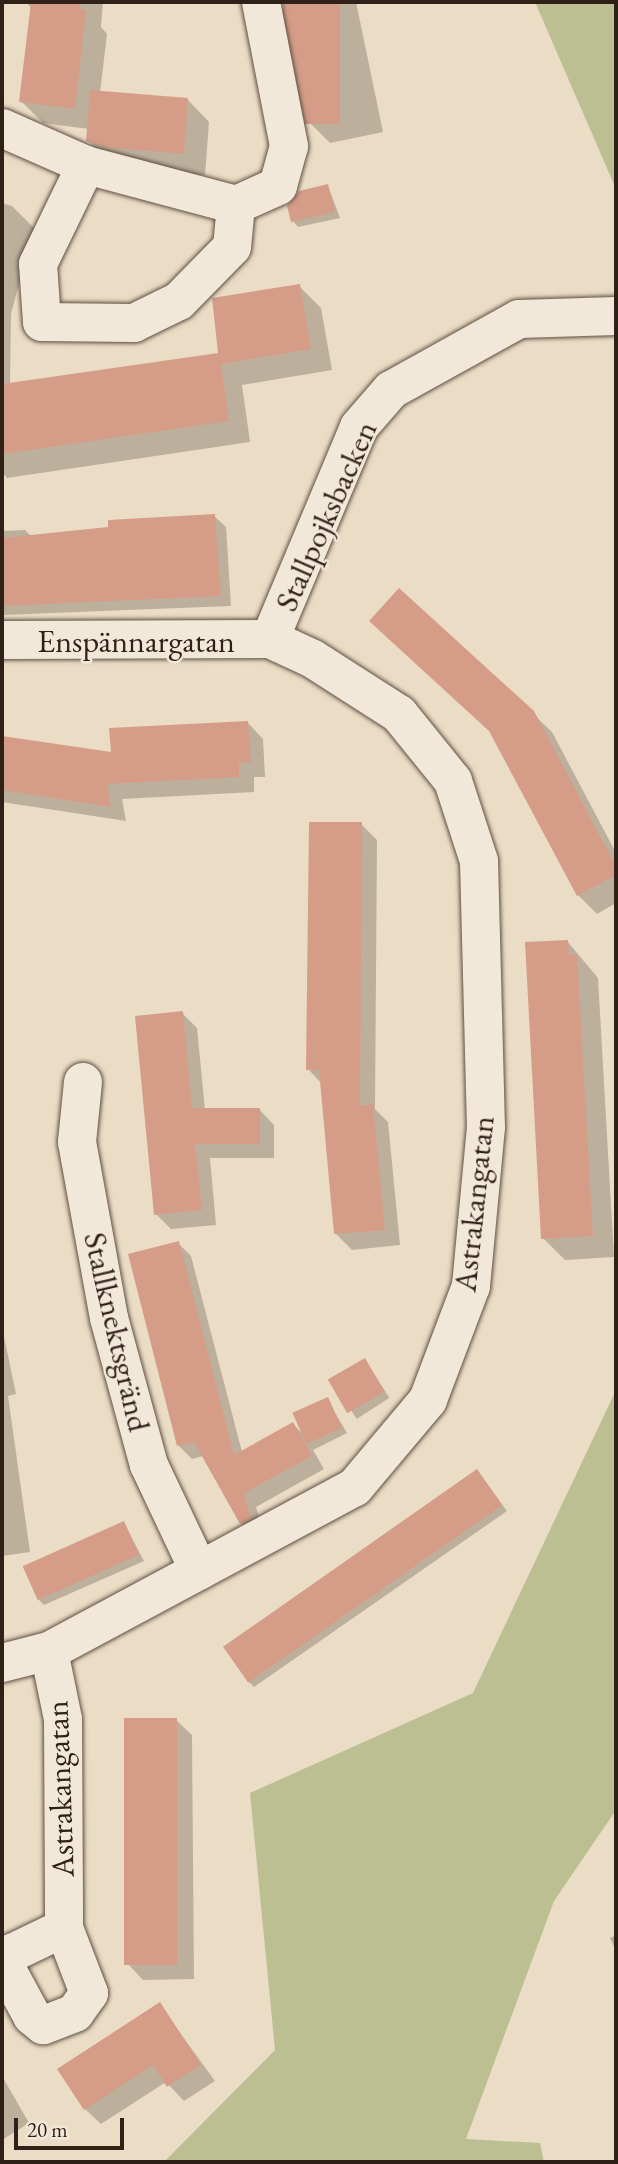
<!DOCTYPE html>
<html>
<head>
<meta charset="utf-8">
<style>
  body { margin:0 }
  #map { position:relative; width:618px; height:2164px; overflow:hidden; background:#ebdcc5; font-family:"EB Garamond",serif }
  div>[style] { position:absolute }
  [style*='--x'] { left:calc(var(--x)*1px); top:calc(var(--y)*1px); width:calc(var(--w)*1px); rotate:calc(var(--a)*1deg) }
  .green>* { inset:0; background:#bbbf92 }
  .shadow>* { inset:0; background:#0003; transform-origin:0 0 }
  .building>* { inset:0; background:#d59d88; transform-origin:0 0 }
  .roads { filter:drop-shadow(0 0 2px #5f5043) drop-shadow(0 0 2px #5f5043) }
  .minor>* { height:38px; margin:-19px; padding:0 19px; transform-origin:19px; border-radius:19px; background:#f2e8d9 }
  span { translate:-50% -50%; white-space:nowrap; text-align:center; line-height:1.15; -webkit-text-stroke:5px #f2e8d9; paint-order:stroke }
  .street-label { font-size:32px; color:#302118 }
  .frame { position:absolute; inset:0; border:4px solid #302118; pointer-events:none }
  .scale { position:absolute; left:14px; top:2118px; width:110px; height:32px; box-sizing:border-box; border:4px solid #302118; border-top:0; padding-left:9px; font-size:21px; line-height:24px; white-space:nowrap; color:#302118; -webkit-text-stroke:5px #f2e8d9; paint-order:stroke }
</style>
</head>
<body>
<div id="map">
  <div class="green">
    <div style="clip-path:polygon(535px 2px,616px 2px,616px 189px)"></div>
    <div style="clip-path:polygon(616px 1390px,616px 1810px,554px 1901px,466px 2139px,540px 2143px,544px 2162px,164px 2162px,275px 2050px,250px 1793px,473px 1693px)"></div>
  </div>
  <div class="shadow">
    <div style="clip-path:polygon(26px 2px,103px 2px,101px 27px,107px 34px,100px 93px,188px 100px,209px 122px,205px 175px,127px 168px,110px 162px,88px 140px,89px 129px,43px 123px,21px 101px,32px 9px)"></div>
    <div style="clip-path:polygon(285px 2px,356px 2px,383px 132px,330px 143px,308px 121px)"></div>
    <div style="clip-path:polygon(328px 186px,340px 218px,298px 227px,293px 221px)"></div>
    <div style="clip-path:polygon(2px 203px,12px 206px,34px 228px,11px 314px,10px 385px,220px 354px,299px 286px,321px 308px,332px 370px,242px 385px,250px 442px,7px 478px,2px 472px)"></div>
    <div style="clip-path:polygon(214px 516px,226px 527px,231px 606px,2px 615px,2px 531px,25px 530px,31px 536px)"></div>
    <div style="clip-path:polygon(532px 713px,552px 732px,616px 853px,616px 903px,597px 914px,578px 895px)"></div>
    <div style="clip-path:polygon(248px 723px,263px 739px,265px 777px,254px 777px,254px 792px,122px 799px,126px 821px,2px 802px,2px 738px,113px 754px)"></div>
    <div style="clip-path:polygon(361px 824px,377px 840px,375px 1109px,388px 1122px,400px 1245px,352px 1250px,336px 1234px,322px 1084px,308px 1069px)"></div>
    <div style="clip-path:polygon(567px 941px,598px 978px,614px 1257px,565px 1260px,543px 1238px)"></div>
    <div style="clip-path:polygon(182px 1013px,197px 1028px,205px 1110px,259px 1109px,274px 1125px,274px 1158px,210px 1158px,216px 1225px,171px 1229px,156px 1214px)"></div>
    <div style="clip-path:polygon(178px 1243px,191px 1256px,242px 1452px,293px 1424px,305px 1436px,327px 1399px,347px 1433px,313px 1450px,324px 1469px,256px 1507px,263px 1531px,254px 1536px,241px 1523px,203px 1456px,192px 1459px,179px 1446px,130px 1256px)"></div>
    <div style="clip-path:polygon(2px 1327px,16px 1394px,8px 1396px,30px 1552px,2px 1556px)"></div>
    <div style="left:365px;top:1360px;width:45px;height:39px;rotate:57deg"></div>
    <div style="clip-path:polygon(477px 1471px,507px 1511px,254px 1687px,248px 1681px)"></div>
    <div style="clip-path:polygon(124px 1523px,144px 1561px,44px 1605px,38px 1599px)"></div>
    <div style="clip-path:polygon(176px 1720px,192px 1735px,194px 1979px,143px 1980px,128px 1964px)"></div>
    <div style="clip-path:polygon(616px 1935px,616px 1951px,610px 1938px)"></div>
    <div style="clip-path:polygon(159px 2004px,215px 2081px,184px 2101px,166px 2082px,101px 2124px,85px 2109px)"></div>
    <div style="clip-path:polygon(2px 2076px,29px 2123px,2px 2140px)"></div>
  </div>
  <div class="building">
    <div style="clip-path:polygon(31px 2px,80px 2px,79px 9px,86px 10px,75px 109px,19px 102px)"></div>
    <div style="left:283px;top:2px;width:57px;height:122px"></div>
    <div style="clip-path:polygon(90px 90px,188px 98px,184px 154px,104px 147px,86px 141px)"></div>
    <div style="clip-path:polygon(328px 184px,335px 212px,291px 222px,287px 206px,299px 191px)"></div>
    <div style="clip-path:polygon(300px 284px,311px 349px,221px 364px,229px 421px,2px 454px,2px 384px,218px 353px,212px 298px)"></div>
    <div style="clip-path:polygon(215px 514px,221px 596px,2px 606px,2px 538px,108px 527px,108px 520px)"></div>
    <div style="clip-path:polygon(399px 588px,534px 711px,616px 867px,616px 875px,577px 896px,489px 731px,369px 621px)"></div>
    <div style="clip-path:polygon(248px 721px,251px 762px,239px 763px,239px 777px,107px 784px,111px 807px,2px 790px,2px 736px,111px 752px,109px 728px)"></div>
    <div style="clip-path:polygon(309px 822px,362px 822px,360px 1106px,373px 1104px,385px 1230px,334px 1234px,319px 1070px,306px 1070px)"></div>
    <div style="clip-path:polygon(568px 940px,569px 955px,577px 954px,593px 1236px,541px 1239px,525px 942px)"></div>
    <div style="clip-path:polygon(183px 1011px,192px 1108px,260px 1108px,260px 1144px,195px 1144px,202px 1210px,154px 1215px,135px 1016px)"></div>
    <div style="clip-path:polygon(179px 1241px,234px 1455px,293px 1422px,312px 1456px,244px 1493px,251px 1518px,240px 1524px,194px 1442px,177px 1446px,128px 1254px)"></div>
    <div style="left:365px;top:1358px;width:39px;height:43px;rotate:60deg"></div>
    <div style="left:328px;top:1397px;width:34px;height:39px;rotate:66deg"></div>
    <div style="left:477px;top:1469px;width:44px;height:310px;rotate:55deg"></div>
    <div style="left:124px;top:1521px;width:37px;height:111px;rotate:66deg"></div>
    <div style="left:124px;top:1718px;width:53px;height:247px"></div>
    <div style="clip-path:polygon(160px 2002px,201px 2065px,167px 2087px,153px 2065px,84px 2110px,57px 2069px)"></div>
  </div>
  <div class="roads">
    <div class="minor">
      <div style="--x:2;--y:128;--w:92;--a:23.8"></div>
      <div style="--x:86;--y:165;--w:155;--a:14.9"></div>
      <div style="--x:236;--y:205;--w:42;--a:95.4"></div>
      <div style="--x:232;--y:247;--w:76;--a:134.5"></div>
      <div style="--x:179;--y:301;--w:50;--a:153.9"></div>
      <div style="--x:134;--y:323;--w:92;--a:-179.4"></div>
      <div style="--x:42;--y:322;--w:58;--a:-93.9"></div>
      <div style="--x:38;--y:264;--w:110;--a:-64.1"></div>
      <div style="--x:236;--y:205;--w:46;--a:-24.3"></div>
      <div style="--x:278;--y:186;--w:41;--a:-74.6"></div>
      <div style="--x:289;--y:146;--w:147;--a:-101"></div>
      <div style="--x:270;--y:639;--w:230;--a:-67.2"></div>
      <div style="--x:359;--y:427;--w:49;--a:-49.1"></div>
      <div style="--x:391;--y:390;--w:146;--a:-29"></div>
      <div style="--x:519;--y:319;--w:97;--a:-1.8"></div>
      <div style="--x:2;--y:640;--w:268;--a:-0.2"></div>
      <div style="--x:270;--y:639;--w:47;--a:24.9"></div>
      <div style="--x:313;--y:659;--w:102;--a:32.6"></div>
      <div style="--x:399;--y:714;--w:86;--a:51.1"></div>
      <div style="--x:453;--y:781;--w:84;--a:72"></div>
      <div style="--x:479;--y:861;--w:266;--a:88.5"></div>
      <div style="--x:486;--y:1127;--w:160;--a:95.4"></div>
      <div style="--x:471;--y:1286;--w:122;--a:110.7"></div>
      <div style="--x:428;--y:1400;--w:114;--a:130"></div>
      <div style="--x:355;--y:1487;--w:347;--a:151.8"></div>
      <div style="--x:49;--y:1651;--w:49;--a:165.7"></div>
      <div style="--x:83;--y:1082;--w:60;--a:95.7"></div>
      <div style="--x:77;--y:1142;--w:179;--a:79.7"></div>
      <div style="--x:109;--y:1318;--w:152;--a:74.8"></div>
      <div style="--x:149;--y:1465;--w:117;--a:64.7"></div>
      <div style="--x:49;--y:1651;--w:69;--a:78.4"></div>
      <div style="--x:63;--y:1719;--w:209;--a:89.7"></div>
      <div style="--x:64;--y:1928;--w:70;--a:69"></div>
      <div style="--x:89;--y:1993;--w:24;--a:125"></div>
      <div style="--x:75;--y:2013;--w:34;--a:159"></div>
      <div style="--x:43;--y:2025;--w:14;--a:-141"></div>
      <div style="--x:32;--y:2016;--w:57;--a:-118.4"></div>
      <div style="--x:5;--y:1966;--w:15;--a:-62"></div>
      <div style="--x:12;--y:1953;--w:58;--a:-25.7"></div>
    </div>
  </div>
  <div class="street-label">
    <span style="left:326px;top:516px;rotate:-66deg">Stallpojksbacken</span>
    <span style="left:136px;top:641px">Enspännargatan</span>
    <span style="left:474px;top:1204px;rotate:-84deg">Astrakangatan</span>
    <span style="left:117px;top:1332px;rotate:77deg">Stallknektsgränd</span>
    <span style="left:60px;top:1789px;rotate:-92deg">Astrakangatan</span>
  </div>
  <div class="frame"></div>
  <div class="scale">20 m</div>
</div>
</body>
</html>
